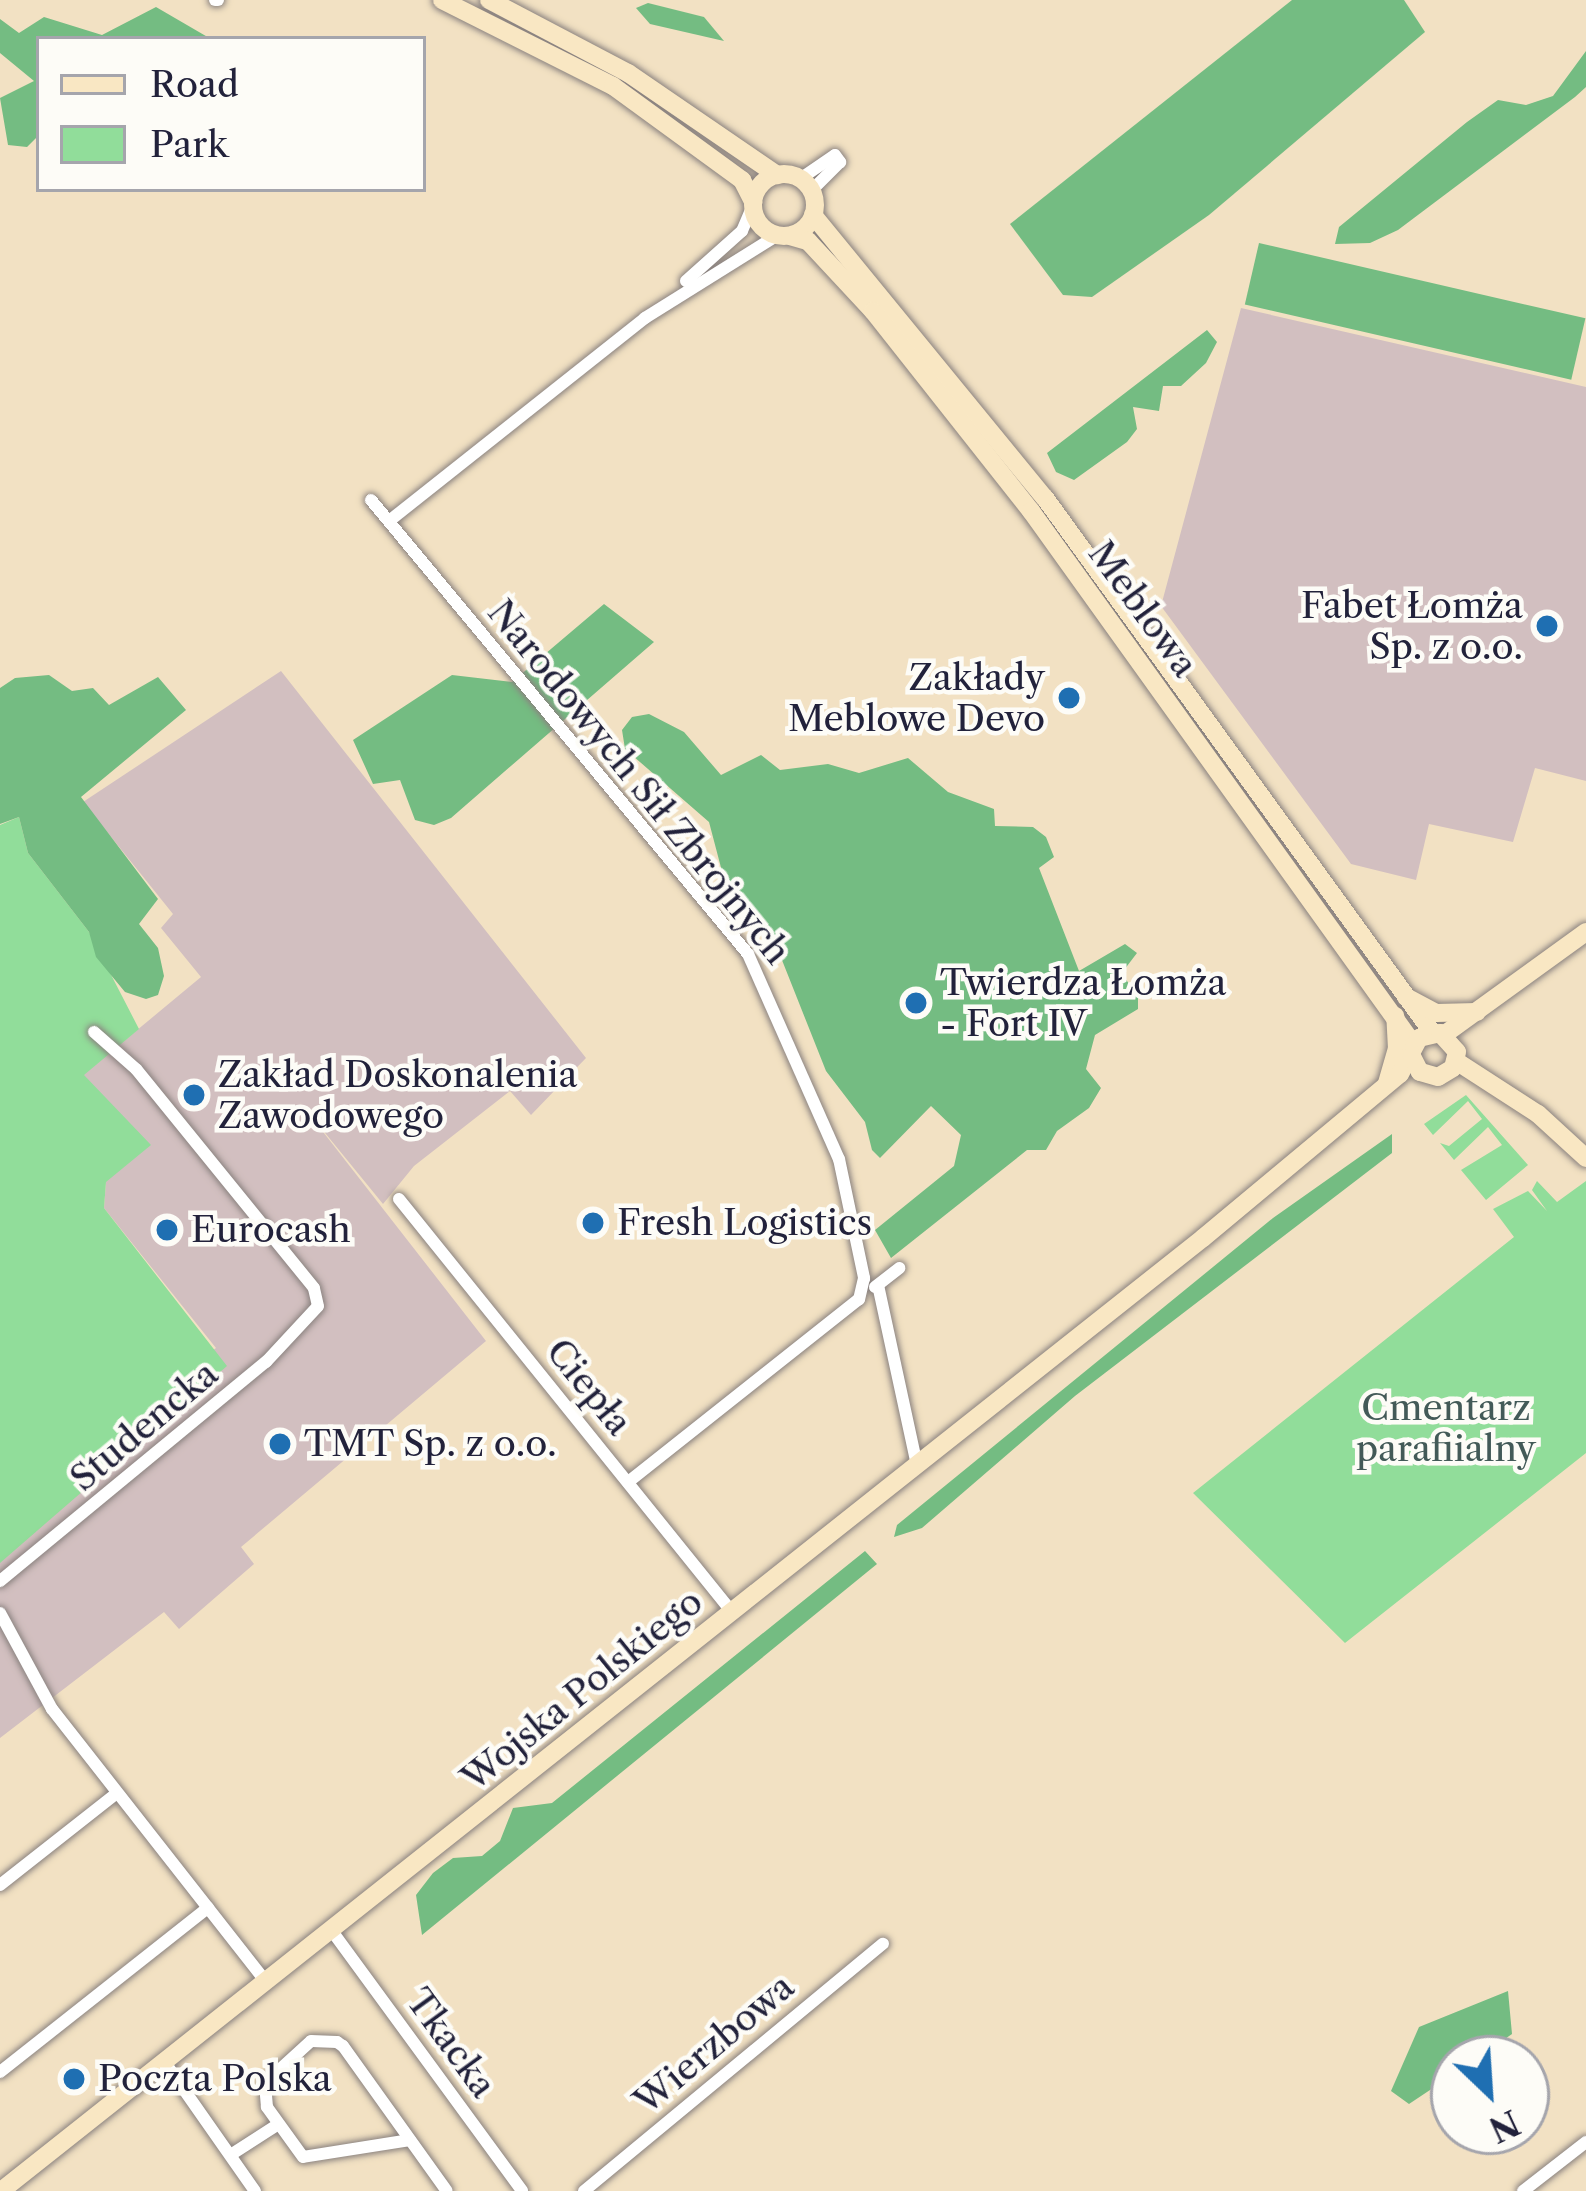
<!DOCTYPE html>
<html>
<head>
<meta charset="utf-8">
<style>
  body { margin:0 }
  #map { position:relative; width:1586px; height:2191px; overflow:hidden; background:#f2e1c3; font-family:"Libre Caslon Text",serif }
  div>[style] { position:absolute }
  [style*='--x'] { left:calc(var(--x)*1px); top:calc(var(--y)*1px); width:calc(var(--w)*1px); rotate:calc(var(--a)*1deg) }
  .industrial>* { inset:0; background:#d2bfc0 }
  .green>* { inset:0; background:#91dd9a }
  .forest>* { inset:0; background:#74bc82; transform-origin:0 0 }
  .roads { filter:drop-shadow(0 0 3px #8a827f) drop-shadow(0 0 3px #8a827f) }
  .minor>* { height:12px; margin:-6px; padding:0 6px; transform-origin:6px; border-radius:6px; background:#fff }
  .secondary>* { height:18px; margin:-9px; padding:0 9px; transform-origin:9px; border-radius:9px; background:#f9e7c3 }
  .secondary>.ring { margin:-9px; padding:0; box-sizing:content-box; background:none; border:18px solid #f9e7c3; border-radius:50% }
  .dots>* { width:33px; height:33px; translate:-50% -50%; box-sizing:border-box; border:6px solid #fdfcf7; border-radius:50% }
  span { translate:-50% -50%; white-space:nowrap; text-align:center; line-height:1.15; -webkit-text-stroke:9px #fdfcf7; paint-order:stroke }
  .poi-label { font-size:36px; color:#22223b }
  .right { translate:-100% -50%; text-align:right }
  .left { translate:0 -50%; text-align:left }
  .street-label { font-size:36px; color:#22223b }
  .park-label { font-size:36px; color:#435a58 }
  .legend { position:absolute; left:36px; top:36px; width:390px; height:156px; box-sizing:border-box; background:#fdfcf7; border:3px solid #a5a5ac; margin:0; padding:15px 21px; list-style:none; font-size:36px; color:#22223b }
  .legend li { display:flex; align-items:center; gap:24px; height:60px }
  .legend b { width:60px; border:3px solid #a5a5ac }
  .north { position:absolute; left:1430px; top:2035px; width:120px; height:120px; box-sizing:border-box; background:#fdfcf7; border:3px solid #a5a5ac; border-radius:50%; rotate:155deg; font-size:33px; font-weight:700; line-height:48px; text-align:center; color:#22223b }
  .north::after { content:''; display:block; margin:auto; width:42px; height:54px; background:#1f6fb2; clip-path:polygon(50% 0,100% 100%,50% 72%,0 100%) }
</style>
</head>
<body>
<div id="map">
  <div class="industrial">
    <div style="clip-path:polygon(1241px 308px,1586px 387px,1586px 781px,1535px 768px,1513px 842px,1429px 824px,1416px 880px,1351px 864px,1161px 606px)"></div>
    <div style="clip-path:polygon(281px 671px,586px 1058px,531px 1115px,510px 1091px,414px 1166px,383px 1204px,299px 1101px,486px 1341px,241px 1547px,254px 1564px,179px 1629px,164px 1612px,0 1738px,0 1509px,216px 1348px,104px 1208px,106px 1182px,83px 1075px,201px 977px,161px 928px,173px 914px,83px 802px)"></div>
  </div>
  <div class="green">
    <div style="clip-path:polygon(19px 817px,28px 853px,89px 932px,139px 1029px,84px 1075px,151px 1145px,106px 1182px,104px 1208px,227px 1366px,0 1563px,0 825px)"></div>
    <div style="clip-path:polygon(1466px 1095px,1528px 1165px,1486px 1200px,1461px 1170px,1502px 1145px,1488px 1127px,1454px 1160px,1440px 1143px,1449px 1146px,1482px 1119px,1468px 1101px,1433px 1135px,1424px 1124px)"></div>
    <div style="clip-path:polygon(1537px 1181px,1557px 1202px,1586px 1181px,1586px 1453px,1345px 1643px,1193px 1493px,1514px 1237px,1493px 1209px,1528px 1191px,1547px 1211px,1532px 1190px)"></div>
  </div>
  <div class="forest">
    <div style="clip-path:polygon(1292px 0,1404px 0,1425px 32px,1209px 215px,1092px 297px,1063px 295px,1010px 224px)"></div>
    <div style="clip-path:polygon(648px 3px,704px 17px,724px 41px,650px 24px,636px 8px)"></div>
    <div style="clip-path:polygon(156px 7px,211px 39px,39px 39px,39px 135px,27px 147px,8px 145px,0 98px,34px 81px,0 53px,0 19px,19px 33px,44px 17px,102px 35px)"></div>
    <div style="clip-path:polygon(1586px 51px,1586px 87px,1575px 97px,1398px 230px,1370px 243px,1335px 244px,1339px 227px,1467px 122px,1498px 100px,1526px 105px,1553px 96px)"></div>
    <div style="left:1259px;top:243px;width:335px;height:63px;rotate:13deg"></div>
    <div style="clip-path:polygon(1207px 330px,1217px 342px,1206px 363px,1181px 386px,1163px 386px,1159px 411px,1133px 407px,1137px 429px,1127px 442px,1074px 480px,1056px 472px,1047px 453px)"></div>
    <div style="clip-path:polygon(604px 604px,654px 642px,451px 818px,434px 825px,415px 820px,400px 780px,373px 784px,353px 740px,452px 675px,512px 682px)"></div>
    <div style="clip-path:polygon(49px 675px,72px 691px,93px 688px,109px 705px,158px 677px,186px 710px,81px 797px,158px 899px,139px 924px,158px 948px,164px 976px,158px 995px,146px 999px,125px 992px,96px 957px,89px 932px,28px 853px,19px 817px,0 824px,0 688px,15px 678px)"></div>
    <div style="clip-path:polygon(632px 717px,649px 714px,684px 732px,721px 775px,761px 755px,780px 770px,828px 764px,859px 773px,908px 758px,948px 792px,994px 809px,995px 826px,1033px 827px,1046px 837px,1054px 857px,1039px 868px,1079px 971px,1125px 944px,1137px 953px,1121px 974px,1138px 994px,1138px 1009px,1095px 1035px,1086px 1069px,1101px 1088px,1089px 1108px,1057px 1131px,1046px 1150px,1027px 1150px,891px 1258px,875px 1230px,954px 1166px,961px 1135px,931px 1106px,880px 1158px,872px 1150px,865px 1122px,826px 1071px,776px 945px,729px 898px,709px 822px,625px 749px,622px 730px)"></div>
    <div style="clip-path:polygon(1392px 1134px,1392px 1153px,1075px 1396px,922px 1528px,894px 1537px,897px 1525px,1273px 1218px)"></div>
    <div style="clip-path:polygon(865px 1551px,877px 1564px,422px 1935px,416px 1895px,433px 1873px,453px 1858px,482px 1856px,500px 1841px,513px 1808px,552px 1803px)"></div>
    <div style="clip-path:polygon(1508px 1991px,1512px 2034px,1476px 2059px,1454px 2059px,1454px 2074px,1409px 2104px,1391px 2091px,1419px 2027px)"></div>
  </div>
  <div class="roads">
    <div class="minor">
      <div style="--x:215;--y:0;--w:3;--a:0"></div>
      <div style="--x:800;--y:179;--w:42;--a:-34.4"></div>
      <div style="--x:835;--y:155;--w:9;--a:54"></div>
      <div style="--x:840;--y:162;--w:41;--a:135"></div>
      <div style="--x:686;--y:281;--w:75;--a:-41.8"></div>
      <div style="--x:742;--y:231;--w:25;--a:-67"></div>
      <div style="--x:371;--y:500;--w:590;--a:50.29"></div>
      <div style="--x:748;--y:954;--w:224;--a:66.1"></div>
      <div style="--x:839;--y:1159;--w:122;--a:78.1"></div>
      <div style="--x:864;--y:1278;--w:22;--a:103"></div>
      <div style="--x:859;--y:1299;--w:295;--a:141.6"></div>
      <div style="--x:389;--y:521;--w:327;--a:-38.4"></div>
      <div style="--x:645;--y:318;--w:155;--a:-32"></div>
      <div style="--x:399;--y:1199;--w:531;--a:51.12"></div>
      <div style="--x:878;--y:1285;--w:184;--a:77.8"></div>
      <div style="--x:875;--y:1287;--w:31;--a:-38"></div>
      <div style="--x:0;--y:1581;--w:345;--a:-39.5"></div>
      <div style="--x:266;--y:1362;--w:76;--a:-47.1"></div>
      <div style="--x:318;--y:1306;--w:18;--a:-103"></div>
      <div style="--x:314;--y:1288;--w:282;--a:-129.1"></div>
      <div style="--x:136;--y:1069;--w:56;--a:-138.6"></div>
      <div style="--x:0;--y:1613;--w:109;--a:61.6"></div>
      <div style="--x:52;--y:1709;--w:347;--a:51.9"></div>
      <div style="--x:0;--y:1885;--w:149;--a:-38.2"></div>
      <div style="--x:332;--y:1931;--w:322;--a:53.8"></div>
      <div style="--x:166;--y:2064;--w:155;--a:55"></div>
      <div style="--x:0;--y:2072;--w:265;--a:-38.3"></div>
      <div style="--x:410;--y:2140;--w:108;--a:171"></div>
      <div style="--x:303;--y:2157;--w:62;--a:-125.8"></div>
      <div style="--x:267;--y:2107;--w:24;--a:-95"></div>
      <div style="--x:265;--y:2083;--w:62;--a:-42.4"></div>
      <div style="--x:311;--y:2041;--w:26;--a:2"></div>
      <div style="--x:337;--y:2042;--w:7;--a:34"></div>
      <div style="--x:343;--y:2046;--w:178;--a:54.4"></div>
      <div style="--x:232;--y:2154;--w:54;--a:-32.8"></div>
      <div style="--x:584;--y:2191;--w:388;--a:-39.6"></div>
      <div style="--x:1523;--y:2191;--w:80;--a:-37.9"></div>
    </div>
    <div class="secondary">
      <div style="--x:442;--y:0;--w:191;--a:26.7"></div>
      <div style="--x:613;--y:86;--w:160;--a:36.1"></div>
      <div style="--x:742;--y:180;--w:25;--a:63"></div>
      <div style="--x:489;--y:0;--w:157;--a:27.7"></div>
      <div style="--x:628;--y:73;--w:181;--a:34.4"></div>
      <div class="ring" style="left:753px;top:174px;width:44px;height:44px"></div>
      <div style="--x:813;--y:215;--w:366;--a:50.7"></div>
      <div style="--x:1045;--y:498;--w:659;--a:54.07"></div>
      <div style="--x:790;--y:236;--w:19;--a:16"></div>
      <div style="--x:808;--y:241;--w:96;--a:47.1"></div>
      <div style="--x:873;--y:311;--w:255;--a:51.7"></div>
      <div style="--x:1031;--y:511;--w:657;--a:54.35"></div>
      <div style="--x:1406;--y:997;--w:34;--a:28"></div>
      <div style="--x:1436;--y:1013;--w:41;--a:-1.4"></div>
      <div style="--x:1445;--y:1034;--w:174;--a:-35.9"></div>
      <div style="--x:1456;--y:1061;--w:98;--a:32.9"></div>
      <div style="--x:1538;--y:1114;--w:65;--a:42.5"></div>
      <div style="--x:1387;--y:1083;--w:35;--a:-74"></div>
      <div style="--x:1397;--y:1049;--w:33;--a:-93"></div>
      <div style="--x:1;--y:2191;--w:1534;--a:-38.41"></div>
      <div style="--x:1203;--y:1238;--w:256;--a:-39.8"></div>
      <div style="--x:1400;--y:1074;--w:41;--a:-62.2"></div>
      <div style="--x:1419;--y:1038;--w:22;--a:-13"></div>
      <div style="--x:1440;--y:1033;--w:25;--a:48"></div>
      <div style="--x:1457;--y:1052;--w:16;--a:104"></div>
      <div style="--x:1453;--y:1068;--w:17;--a:149"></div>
      <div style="--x:1438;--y:1077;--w:19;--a:-164"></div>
      <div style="--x:1420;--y:1072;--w:18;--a:-117"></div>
    </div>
  </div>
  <div class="dots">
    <div style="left:1547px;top:626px;background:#1f6fb2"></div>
    <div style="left:1069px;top:698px;background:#1f6fb2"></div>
    <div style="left:916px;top:1003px;background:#1f6fb2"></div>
    <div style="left:194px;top:1095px;background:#1f6fb2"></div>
    <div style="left:593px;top:1223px;background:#1f6fb2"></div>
    <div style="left:167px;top:1230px;background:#1f6fb2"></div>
    <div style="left:280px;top:1444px;background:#1f6fb2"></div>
    <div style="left:74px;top:2079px;background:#1f6fb2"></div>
  </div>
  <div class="poi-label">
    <span class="right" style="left:1523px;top:626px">Fabet Łomża<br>Sp. z o.o.</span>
    <span class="right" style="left:1045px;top:698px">Zakłady<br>Meblowe Devo</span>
    <span class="left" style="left:940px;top:1003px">Twierdza Łomża<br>- Fort IV</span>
    <span class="left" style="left:218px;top:1095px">Zakład Doskonalenia<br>Zawodowego</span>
    <span class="left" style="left:617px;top:1223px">Fresh Logistics</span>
    <span class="left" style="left:191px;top:1230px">Eurocash</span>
    <span class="left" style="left:304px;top:1444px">TMT Sp. z o.o.</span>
    <span class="left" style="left:98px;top:2079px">Poczta Polska</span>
  </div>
  <div class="street-label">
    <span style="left:1143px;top:609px;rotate:54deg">Meblowa</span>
    <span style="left:639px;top:782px;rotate:51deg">Narodowych Sił Zbrojnych</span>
    <span style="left:589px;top:1387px;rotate:51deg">Ciepła</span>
    <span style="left:144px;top:1426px;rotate:-40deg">Studencka</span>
    <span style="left:582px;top:1690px;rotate:-39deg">Wojska Polskiego</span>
    <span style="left:451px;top:2043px;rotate:54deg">Tkacka</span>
    <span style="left:714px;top:2044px;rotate:-40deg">Wierzbowa</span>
  </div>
  <div class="park-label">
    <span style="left:1446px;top:1428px">Cmentarz<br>parafiialny</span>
  </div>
  <ul class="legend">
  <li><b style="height:15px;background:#f9e7c3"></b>Road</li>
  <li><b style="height:33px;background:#91dd9a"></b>Park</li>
  </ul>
  <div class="north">N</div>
</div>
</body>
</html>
